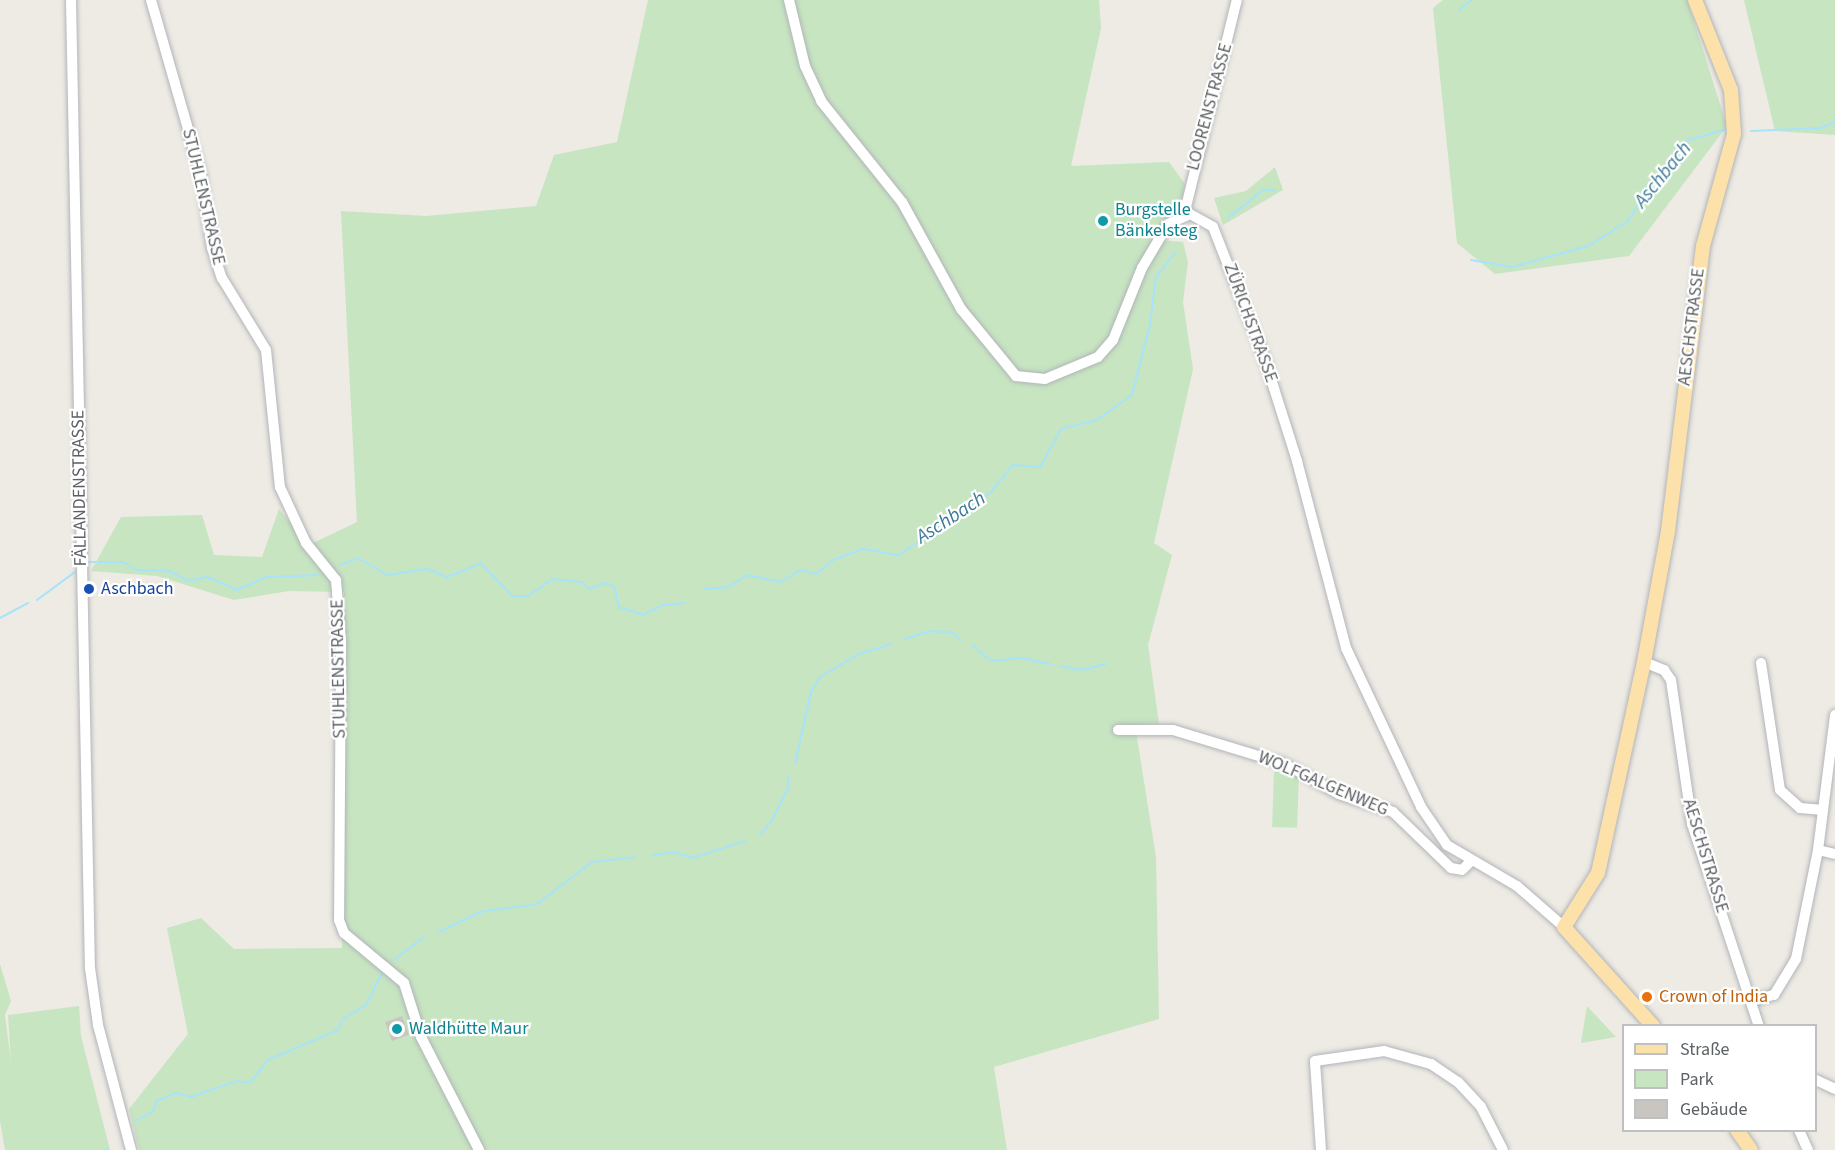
<!DOCTYPE html>
<html>
<head>
<meta charset="utf-8">
<style>
  body { margin:0 }
  #map { position:relative; width:1835px; height:1150px; overflow:hidden; background:#eeeae4; font-family:"Source Sans 3",sans-serif }
  div>[style] { position:absolute }
  [style*='--x'] { left:calc(var(--x)*1px); top:calc(var(--y)*1px); width:calc(var(--w)*1px); rotate:calc(var(--a)*1deg) }
  .green>* { inset:0; background:#c7e5c1; transform-origin:0 0 }
  .stream>* { height:2px; margin:-1px; padding:0 1px; transform-origin:1px; border-radius:1px; background:#a7e4fb }
  .building>* { inset:0; background:#c9c5c0; transform-origin:0 0 }
  .roads { filter:drop-shadow(0 0 2px #b1b5b9) drop-shadow(0 0 2px #b1b5b9) }
  .minor>* { height:10px; margin:-5px; padding:0 5px; transform-origin:5px; border-radius:5px; background:#fff }
  .major>* { height:14px; margin:-7px; padding:0 7px; transform-origin:7px; border-radius:7px; background:#fce1ab }
  .dots>* { width:16px; height:16px; translate:-50% -50%; box-sizing:border-box; border:3px solid #fff; border-radius:50% }
  span { translate:-50% -50%; white-space:nowrap; text-align:center; line-height:1.15; -webkit-text-stroke:4.5px #fff; paint-order:stroke }
  .street-label { font-size:18px; color:#5c6164 }
  .culture-label { font-size:18px; color:#0d838f }
  .left { translate:0 -50%; text-align:left }
  .transit-label { font-size:18px; color:#164399 }
  .food-label { font-size:18px; color:#c56008 }
  .water-label { font-size:20px; color:#3f7b9b; font-style:italic }
  .legend { position:absolute; left:1622px; top:1024px; width:195px; height:108px; box-sizing:border-box; background:#fff; border:2px solid #bec0c1; margin:0; padding:8px 10px; list-style:none; font-size:18px; color:#5c6164 }
  .legend li { display:flex; align-items:center; gap:12px; height:30px }
  .legend b { width:30px; border:2px solid #bec0c1 }
</style>
</head>
<body>
<div id="map">
  <div class="green">
    <div style="clip-path:polygon(648px 0,1099px 0,1101px 28px,1071px 166px,1169px 162px,1185px 184px,1182px 203px,1157px 240px,1183px 242px,1188px 262px,1183px 302px,1193px 369px,1154px 543px,1172px 555px,1148px 645px,1159px 724px,1135px 725px,1156px 857px,1159px 1019px,994px 1067px,1007px 1150px,139px 1150px,129px 1109px,188px 1034px,167px 928px,201px 918px,234px 949px,342px 948px,344px 592px,289px 591px,234px 600px,157px 576px,91px 571px,121px 517px,202px 515px,214px 555px,262px 557px,279px 509px,309px 545px,357px 522px,341px 211px,426px 216px,536px 206px,554px 155px,617px 142px)"></div>
    <div style="clip-path:polygon(1443px 0,1687px 0,1727px 126px,1629px 256px,1495px 274px,1457px 243px,1433px 8px)"></div>
    <div style="clip-path:polygon(1744px 0,1835px 0,1835px 135px,1775px 131px)"></div>
    <div style="clip-path:polygon(1275px 167px,1283px 190px,1223px 225px,1214px 198px,1246px 191px)"></div>
    <div style="left:1274px;top:772px;width:25px;height:55px;rotate:2deg"></div>
    <div style="clip-path:polygon(0 964px,11px 1001px,5px 1015px,11px 1063px,8px 1015px,79px 1006px,81px 1036px,110px 1150px,5px 1150px,0 1121px)"></div>
    <div style="clip-path:polygon(1587px 1006px,1616px 1037px,1581px 1043px)"></div>
  </div>
  <div class="stream">
    <div style="--x:1459;--y:10;--w:16;--a:-38"></div>
    <div style="--x:1751;--y:131;--w:69;--a:-2.5"></div>
    <div style="--x:1820;--y:128;--w:16;--a:-22"></div>
    <div style="--x:1228;--y:218;--w:45;--a:-38.7"></div>
    <div style="--x:1263;--y:190;--w:12;--a:0"></div>
    <div style="--x:1471;--y:260;--w:42;--a:9.7"></div>
    <div style="--x:1512;--y:267;--w:79;--a:-15.4"></div>
    <div style="--x:1588;--y:246;--w:47;--a:-32"></div>
    <div style="--x:1628;--y:221;--w:34;--a:-58"></div>
    <div style="--x:1646;--y:192;--w:17;--a:-25"></div>
    <div style="--x:1661;--y:185;--w:20;--a:-75"></div>
    <div style="--x:1666;--y:166;--w:32;--a:-51"></div>
    <div style="--x:1686;--y:141;--w:43;--a:-16.3"></div>
    <div style="--x:87;--y:562;--w:36;--a:0"></div>
    <div style="--x:123;--y:562;--w:16;--a:30"></div>
    <div style="--x:137;--y:570;--w:32;--a:2"></div>
    <div style="--x:169;--y:571;--w:21;--a:28"></div>
    <div style="--x:188;--y:581;--w:19;--a:-12"></div>
    <div style="--x:207;--y:577;--w:33;--a:23"></div>
    <div style="--x:237;--y:590;--w:32;--a:-24"></div>
    <div style="--x:266;--y:577;--w:52;--a:-2.2"></div>
    <div style="--x:340;--y:565;--w:19;--a:-21"></div>
    <div style="--x:358;--y:558;--w:34;--a:30"></div>
    <div style="--x:387;--y:575;--w:40;--a:-8.5"></div>
    <div style="--x:427;--y:569;--w:22;--a:22"></div>
    <div style="--x:447;--y:577;--w:37;--a:-22"></div>
    <div style="--x:481;--y:563;--w:45;--a:46.8"></div>
    <div style="--x:512;--y:596;--w:16;--a:0"></div>
    <div style="--x:528;--y:596;--w:29;--a:-35"></div>
    <div style="--x:552;--y:579;--w:29;--a:6"></div>
    <div style="--x:581;--y:582;--w:11;--a:41"></div>
    <div style="--x:589;--y:589;--w:17;--a:-21"></div>
    <div style="--x:605;--y:583;--w:9;--a:18"></div>
    <div style="--x:614;--y:586;--w:22;--a:77"></div>
    <div style="--x:619;--y:607;--w:25;--a:18"></div>
    <div style="--x:643;--y:615;--w:22;--a:-27"></div>
    <div style="--x:663;--y:605;--w:22;--a:-5"></div>
    <div style="--x:704;--y:589;--w:24;--a:-5"></div>
    <div style="--x:728;--y:587;--w:22;--a:-32"></div>
    <div style="--x:747;--y:575;--w:35;--a:12"></div>
    <div style="--x:781;--y:582;--w:22;--a:-32"></div>
    <div style="--x:800;--y:570;--w:16;--a:14"></div>
    <div style="--x:816;--y:574;--w:22;--a:-39"></div>
    <div style="--x:833;--y:560;--w:33;--a:-20"></div>
    <div style="--x:864;--y:549;--w:36;--a:10"></div>
    <div style="--x:899;--y:555;--w:112;--a:-34.4"></div>
    <div style="--x:991;--y:492;--w:35;--a:-51"></div>
    <div style="--x:1013;--y:465;--w:27;--a:4"></div>
    <div style="--x:1040;--y:467;--w:43;--a:-61.1"></div>
    <div style="--x:1061;--y:429;--w:37;--a:-14"></div>
    <div style="--x:1097;--y:420;--w:43;--a:-35.5"></div>
    <div style="--x:1132;--y:395;--w:72;--a:-75.6"></div>
    <div style="--x:1150;--y:325;--w:48;--a:-82.9"></div>
    <div style="--x:1156;--y:277;--w:31;--a:-52"></div>
    <div style="--x:37;--y:600;--w:47;--a:-36.4"></div>
    <div style="--x:0;--y:618;--w:32;--a:-28"></div>
    <div style="--x:905;--y:639;--w:25;--a:-18"></div>
    <div style="--x:929;--y:631;--w:22;--a:3"></div>
    <div style="--x:951;--y:632;--w:13;--a:39"></div>
    <div style="--x:972;--y:645;--w:25;--a:40"></div>
    <div style="--x:991;--y:661;--w:31;--a:-6"></div>
    <div style="--x:1022;--y:658;--w:30;--a:12"></div>
    <div style="--x:1061;--y:666;--w:21;--a:11"></div>
    <div style="--x:1082;--y:670;--w:25;--a:-14"></div>
    <div style="--x:795;--y:764;--w:74;--a:-77.5"></div>
    <div style="--x:811;--y:692;--w:17;--a:-59"></div>
    <div style="--x:820;--y:677;--w:45;--a:-30.5"></div>
    <div style="--x:859;--y:654;--w:34;--a:-17"></div>
    <div style="--x:760;--y:834;--w:16;--a:-47"></div>
    <div style="--x:771;--y:822;--w:37;--a:-63"></div>
    <div style="--x:788;--y:789;--w:12;--a:-90"></div>
    <div style="--x:653;--y:855;--w:22;--a:-8"></div>
    <div style="--x:675;--y:852;--w:18;--a:19"></div>
    <div style="--x:692;--y:858;--w:56;--a:-17.8"></div>
    <div style="--x:439;--y:932;--w:46;--a:-26"></div>
    <div style="--x:480;--y:912;--w:58;--a:-8"></div>
    <div style="--x:537;--y:904;--w:69;--a:-37.4"></div>
    <div style="--x:592;--y:862;--w:43;--a:-6.6"></div>
    <div style="--x:394;--y:960;--w:37;--a:-38"></div>
    <div style="--x:136;--y:1121;--w:20;--a:-30"></div>
    <div style="--x:153;--y:1111;--w:11;--a:-68"></div>
    <div style="--x:157;--y:1101;--w:21;--a:-23"></div>
    <div style="--x:176;--y:1093;--w:16;--a:15"></div>
    <div style="--x:191;--y:1097;--w:49;--a:-19.2"></div>
    <div style="--x:237;--y:1081;--w:13;--a:9"></div>
    <div style="--x:250;--y:1083;--w:29;--a:-52"></div>
    <div style="--x:268;--y:1060;--w:76;--a:-23.2"></div>
    <div style="--x:338;--y:1030;--w:12;--a:-66"></div>
    <div style="--x:343;--y:1019;--w:27;--a:-31"></div>
    <div style="--x:366;--y:1005;--w:35;--a:-63"></div>
    <div style="--x:105;--y:1150;--w:3;--a:-18"></div>
  </div>
  <div class="building">
    <div style="left:402px;top:1016px;width:20px;height:18px;rotate:70deg"></div>
  </div>
  <div class="roads">
    <div class="minor">
      <div style="--x:71;--y:0;--w:968;--a:88.88"></div>
      <div style="--x:90;--y:968;--w:58;--a:82"></div>
      <div style="--x:98;--y:1025;--w:129;--a:75.2"></div>
      <div style="--x:151;--y:0;--w:181;--a:74"></div>
      <div style="--x:201;--y:174;--w:75;--a:81.5"></div>
      <div style="--x:212;--y:248;--w:32;--a:72"></div>
      <div style="--x:222;--y:278;--w:84;--a:58.6"></div>
      <div style="--x:266;--y:350;--w:138;--a:84.2"></div>
      <div style="--x:280;--y:487;--w:62;--a:65.1"></div>
      <div style="--x:306;--y:543;--w:48;--a:51"></div>
      <div style="--x:336;--y:580;--w:62;--a:85.4"></div>
      <div style="--x:341;--y:642;--w:278;--a:90.4"></div>
      <div style="--x:339;--y:920;--w:14;--a:69"></div>
      <div style="--x:344;--y:933;--w:78;--a:39.8"></div>
      <div style="--x:404;--y:983;--w:57;--a:72.5"></div>
      <div style="--x:421;--y:1037;--w:127;--a:62.8"></div>
      <div style="--x:789;--y:0;--w:68;--a:76.4"></div>
      <div style="--x:805;--y:66;--w:38;--a:65"></div>
      <div style="--x:821;--y:101;--w:129;--a:51.3"></div>
      <div style="--x:902;--y:202;--w:122;--a:61.1"></div>
      <div style="--x:961;--y:309;--w:87;--a:50.6"></div>
      <div style="--x:1016;--y:376;--w:29;--a:6"></div>
      <div style="--x:1045;--y:379;--w:57;--a:-22.5"></div>
      <div style="--x:1098;--y:357;--w:23;--a:-49"></div>
      <div style="--x:1113;--y:340;--w:78;--a:-68.1"></div>
      <div style="--x:1142;--y:268;--w:51;--a:-59.4"></div>
      <div style="--x:1168;--y:224;--w:24;--a:-24"></div>
      <div style="--x:1190;--y:214;--w:26;--a:29"></div>
      <div style="--x:1213;--y:227;--w:143;--a:68.6"></div>
      <div style="--x:1265;--y:360;--w:106;--a:72.4"></div>
      <div style="--x:1297;--y:461;--w:193;--a:75.3"></div>
      <div style="--x:1346;--y:648;--w:176;--a:64.7"></div>
      <div style="--x:1421;--y:807;--w:46;--a:55.6"></div>
      <div style="--x:1447;--y:845;--w:81;--a:30.4"></div>
      <div style="--x:1517;--y:886;--w:62;--a:41.1"></div>
      <div style="--x:1184;--y:215;--w:221;--a:-76.2"></div>
      <div style="--x:1644;--y:662;--w:22;--a:22"></div>
      <div style="--x:1664;--y:670;--w:12;--a:55"></div>
      <div style="--x:1671;--y:680;--w:146;--a:81.7"></div>
      <div style="--x:1692;--y:824;--w:213;--a:71.7"></div>
      <div style="--x:1761;--y:663;--w:128;--a:81.5"></div>
      <div style="--x:1780;--y:790;--w:27;--a:42"></div>
      <div style="--x:1800;--y:808;--w:23;--a:5"></div>
      <div style="--x:1118;--y:730;--w:55;--a:0"></div>
      <div style="--x:1173;--y:730;--w:117;--a:16.9"></div>
      <div style="--x:1285;--y:764;--w:62;--a:29.1"></div>
      <div style="--x:1339;--y:794;--w:57;--a:18.4"></div>
      <div style="--x:1393;--y:812;--w:81;--a:44"></div>
      <div style="--x:1451;--y:868;--w:11;--a:10"></div>
      <div style="--x:1462;--y:870;--w:11;--a:-45"></div>
      <div style="--x:1818;--y:850;--w:17;--a:13"></div>
      <div style="--x:1751;--y:1001;--w:24;--a:-15"></div>
      <div style="--x:1774;--y:995;--w:42;--a:-58.6"></div>
      <div style="--x:1796;--y:959;--w:111;--a:-78.6"></div>
      <div style="--x:1818;--y:850;--w:136;--a:-82.8"></div>
      <div style="--x:1816;--y:1080;--w:21;--a:25"></div>
      <div style="--x:1799;--y:1130;--w:22;--a:66"></div>
      <div style="--x:1321;--y:1150;--w:89;--a:-93.9"></div>
      <div style="--x:1315;--y:1061;--w:70;--a:-8.2"></div>
      <div style="--x:1384;--y:1051;--w:49;--a:15.5"></div>
      <div style="--x:1431;--y:1064;--w:32;--a:34"></div>
      <div style="--x:1458;--y:1082;--w:34;--a:47"></div>
      <div style="--x:1481;--y:1107;--w:48;--a:62.9"></div>
    </div>
    <div class="major">
      <div style="--x:1653;--y:1026;--w:133;--a:-132"></div>
      <div style="--x:1564;--y:927;--w:64;--a:-57.8"></div>
      <div style="--x:1598;--y:873;--w:216;--a:-77.7"></div>
      <div style="--x:1644;--y:662;--w:133;--a:-79.6"></div>
      <div style="--x:1668;--y:531;--w:287;--a:-83"></div>
      <div style="--x:1703;--y:246;--w:116;--a:-74.5"></div>
      <div style="--x:1734;--y:134;--w:44;--a:-93.9"></div>
      <div style="--x:1731;--y:90;--w:97;--a:-111.8"></div>
      <div style="--x:1737;--y:1130;--w:24;--a:55"></div>
    </div>
  </div>
  <div class="dots">
    <div style="left:1103px;top:221px;background:#0f9aa8"></div>
    <div style="left:89px;top:589px;background:#1a4fb4"></div>
    <div style="left:1647px;top:997px;background:#e8710a"></div>
    <div style="left:397px;top:1029px;background:#0f9aa8"></div>
  </div>
  <div class="street-label">
    <span style="left:1210px;top:107px;rotate:-75deg">LOORENSTRASSE</span>
    <span style="left:203px;top:197px;rotate:77deg">STUHLENSTRASSE</span>
    <span style="left:1250px;top:323px;rotate:70deg">ZÜRICHSTRASSE</span>
    <span style="left:1692px;top:327px;rotate:-83deg">AESCHSTRASSE</span>
    <span style="left:80px;top:488px;rotate:-91deg">FÄLLANDENSTRASSE</span>
    <span style="left:339px;top:669px;rotate:-91deg">STUHLENSTRASSE</span>
    <span style="left:1323px;top:784px;rotate:23deg">WOLFGALGENWEG</span>
    <span style="left:1705px;top:856px;rotate:73deg">AESCHSTRASSE</span>
  </div>
  <div class="culture-label">
    <span class="left" style="left:1115px;top:221px">Burgstelle<br>Bänkelsteg</span>
    <span class="left" style="left:409px;top:1029px">Waldhütte Maur</span>
  </div>
  <div class="transit-label">
    <span class="left" style="left:101px;top:589px">Aschbach</span>
  </div>
  <div class="food-label">
    <span class="left" style="left:1659px;top:997px">Crown of India</span>
  </div>
  <div class="water-label">
    <span style="left:1663px;top:175px;rotate:-51deg">Aschbach</span>
    <span style="left:951px;top:518px;rotate:-33deg">Aschbach</span>
  </div>
  <ul class="legend">
  <li><b style="height:8px;background:#fce1ab"></b>Straße</li>
  <li><b style="height:16px;background:#c7e5c1"></b>Park</li>
  <li><b style="height:16px;background:#c9c5c0"></b>Gebäude</li>
  </ul>
</div>
</body>
</html>
